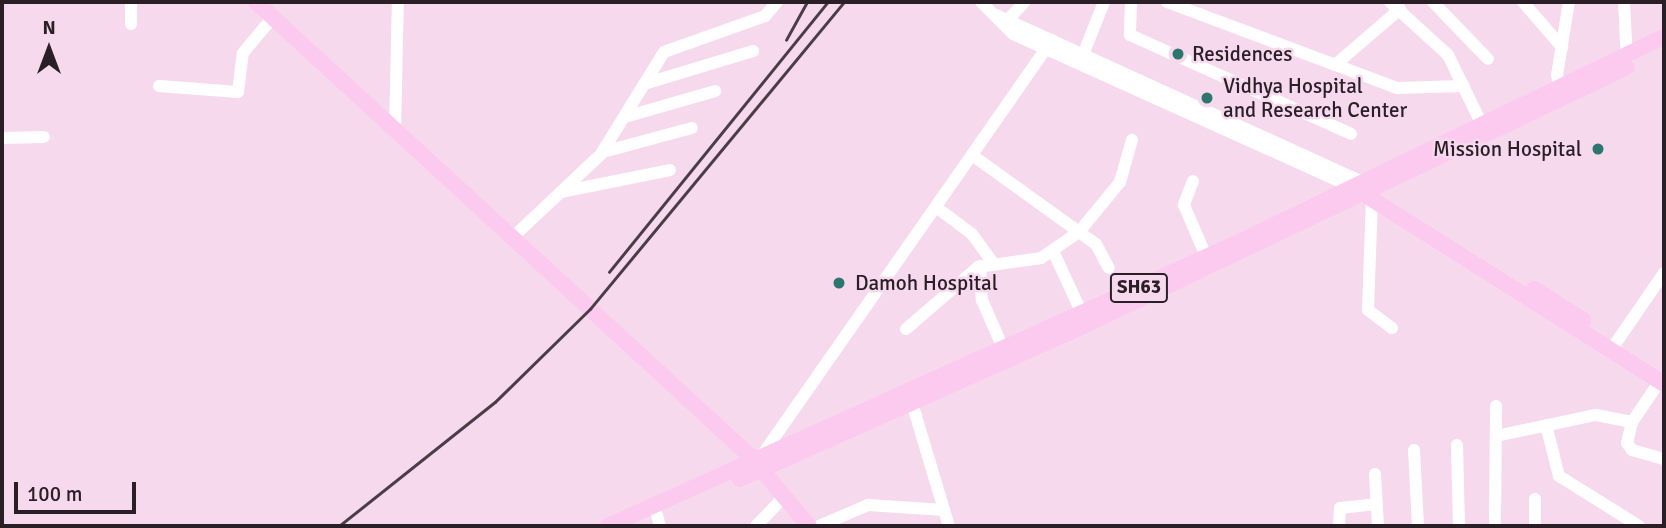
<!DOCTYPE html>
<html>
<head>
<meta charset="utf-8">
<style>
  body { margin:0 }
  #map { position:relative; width:1666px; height:528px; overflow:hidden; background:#f7d9ee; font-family:Signika,sans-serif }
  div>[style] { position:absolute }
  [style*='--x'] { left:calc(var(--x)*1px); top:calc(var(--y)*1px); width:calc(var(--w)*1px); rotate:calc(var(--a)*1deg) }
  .minor>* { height:12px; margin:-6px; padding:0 6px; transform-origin:6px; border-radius:6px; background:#fff }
  .major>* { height:16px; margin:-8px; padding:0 8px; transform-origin:8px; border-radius:8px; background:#fcc9ef }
  .rail>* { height:2.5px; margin:-1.25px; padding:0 1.25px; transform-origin:1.25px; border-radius:1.25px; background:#4b3d47 }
  .dots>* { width:19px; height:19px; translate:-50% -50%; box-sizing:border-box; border:4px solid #f7d9ee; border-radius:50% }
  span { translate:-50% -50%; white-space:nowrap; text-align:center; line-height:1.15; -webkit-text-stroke:5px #f7d9ee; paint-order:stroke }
  .shield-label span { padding:2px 5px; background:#f7d9ee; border:2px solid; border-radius:5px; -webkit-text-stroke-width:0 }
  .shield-label { font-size:19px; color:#2a1f27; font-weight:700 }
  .poi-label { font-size:21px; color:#2a1f27 }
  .left { translate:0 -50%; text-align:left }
  .right { translate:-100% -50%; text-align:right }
  .frame { position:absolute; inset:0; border:4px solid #2a1f27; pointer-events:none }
  .north { position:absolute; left:14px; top:14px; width:70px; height:70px; -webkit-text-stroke:5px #f7d9ee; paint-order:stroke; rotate:0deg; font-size:19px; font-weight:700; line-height:28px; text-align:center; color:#2a1f27 }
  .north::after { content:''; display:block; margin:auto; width:24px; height:32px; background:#2a1f27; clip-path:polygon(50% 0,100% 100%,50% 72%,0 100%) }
  .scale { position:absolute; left:14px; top:482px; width:122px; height:32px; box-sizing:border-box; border:4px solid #2a1f27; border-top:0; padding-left:9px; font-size:21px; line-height:24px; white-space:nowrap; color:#2a1f27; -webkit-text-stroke:5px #f7d9ee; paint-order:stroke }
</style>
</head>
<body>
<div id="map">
  <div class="minor">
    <div style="--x:131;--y:2;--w:22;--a:90"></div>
    <div style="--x:981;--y:2;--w:45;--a:45"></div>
    <div style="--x:1013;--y:34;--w:372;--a:24.3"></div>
    <div style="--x:1131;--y:2;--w:33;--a:92"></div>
    <div style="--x:1130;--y:35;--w:242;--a:24.1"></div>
    <div style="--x:1167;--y:2;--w:246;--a:20.5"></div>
    <div style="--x:1397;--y:88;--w:67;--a:-1.7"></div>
    <div style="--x:1390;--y:2;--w:79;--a:42.4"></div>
    <div style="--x:1448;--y:55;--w:85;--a:64"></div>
    <div style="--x:1433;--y:2;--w:79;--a:46"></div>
    <div style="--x:1523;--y:2;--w:60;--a:49.1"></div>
    <div style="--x:1624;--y:2;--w:59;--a:87.1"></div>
    <div style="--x:996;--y:15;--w:402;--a:24.5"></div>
    <div style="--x:1008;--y:20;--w:24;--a:-48"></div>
    <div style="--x:1083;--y:55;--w:57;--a:-68.4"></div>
    <div style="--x:1335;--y:65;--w:86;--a:-40.7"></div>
    <div style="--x:644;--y:84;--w:114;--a:-16.8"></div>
    <div style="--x:159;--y:86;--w:79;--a:4.3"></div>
    <div style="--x:238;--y:92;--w:39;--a:-83"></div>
    <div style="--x:243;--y:53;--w:47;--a:-50.2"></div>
    <div style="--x:1561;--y:95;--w:20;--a:-101"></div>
    <div style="--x:1557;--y:75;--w:74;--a:-80.7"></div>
    <div style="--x:625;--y:117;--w:94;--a:-16.1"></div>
    <div style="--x:395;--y:130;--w:128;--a:-88.7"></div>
    <div style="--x:2;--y:138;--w:42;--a:-1.4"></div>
    <div style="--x:603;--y:152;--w:92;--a:-15.1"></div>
    <div style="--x:972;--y:155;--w:153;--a:35.7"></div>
    <div style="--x:1096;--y:244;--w:27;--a:62"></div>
    <div style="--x:1193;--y:181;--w:26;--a:111"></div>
    <div style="--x:1184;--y:205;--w:63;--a:66.7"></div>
    <div style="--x:561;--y:192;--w:111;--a:-11.4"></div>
    <div style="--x:1372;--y:199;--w:111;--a:92.1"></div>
    <div style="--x:1368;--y:310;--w:30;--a:37"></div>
    <div style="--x:936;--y:207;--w:45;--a:36.9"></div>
    <div style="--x:972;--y:234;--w:37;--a:54"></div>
    <div style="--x:513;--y:237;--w:121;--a:-43.3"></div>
    <div style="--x:601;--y:154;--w:120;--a:-58.3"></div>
    <div style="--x:664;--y:52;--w:107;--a:-19.6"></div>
    <div style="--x:765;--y:16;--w:18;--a:-49"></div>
    <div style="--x:1053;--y:251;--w:76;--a:65.1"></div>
    <div style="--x:980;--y:266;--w:34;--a:87"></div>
    <div style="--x:982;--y:300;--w:60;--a:66.4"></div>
    <div style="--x:906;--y:329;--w:95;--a:-40.7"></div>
    <div style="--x:978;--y:267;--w:64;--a:-8.1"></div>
    <div style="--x:1041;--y:258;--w:46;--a:-34.4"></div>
    <div style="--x:1079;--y:232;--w:65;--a:-50.6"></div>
    <div style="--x:1120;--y:182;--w:44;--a:-74.1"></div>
    <div style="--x:1611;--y:350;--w:93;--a:-55.5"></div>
    <div style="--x:1660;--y:381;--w:50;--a:124.3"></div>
    <div style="--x:1632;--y:422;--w:22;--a:103"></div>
    <div style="--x:1627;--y:443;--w:9;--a:54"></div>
    <div style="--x:1632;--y:450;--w:33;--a:16"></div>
    <div style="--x:912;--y:403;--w:128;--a:73.3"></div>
    <div style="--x:1546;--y:425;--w:53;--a:75.7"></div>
    <div style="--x:1559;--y:476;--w:94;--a:32"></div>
    <div style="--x:1496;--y:436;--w:102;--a:-11.9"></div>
    <div style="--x:1596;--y:415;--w:37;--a:11"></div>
    <div style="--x:1457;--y:445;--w:81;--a:88.6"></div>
    <div style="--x:1414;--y:450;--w:76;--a:87"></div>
    <div style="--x:760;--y:458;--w:510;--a:-55.06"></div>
    <div style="--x:1375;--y:474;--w:52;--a:86.7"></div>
    <div style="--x:657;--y:515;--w:11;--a:75"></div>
    <div style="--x:756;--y:526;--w:42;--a:-46"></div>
    <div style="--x:819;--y:526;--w:53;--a:-23.2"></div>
    <div style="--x:868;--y:505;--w:76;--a:3.8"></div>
    <div style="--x:1339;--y:526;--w:18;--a:-87"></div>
    <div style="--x:1340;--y:508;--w:37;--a:-6"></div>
    <div style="--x:1495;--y:526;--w:120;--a:-89.5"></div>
    <div style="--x:1535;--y:526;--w:27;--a:-90"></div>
  </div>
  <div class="major">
    <div style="--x:256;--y:2;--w:671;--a:42.58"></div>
    <div style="--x:750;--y:456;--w:92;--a:49.9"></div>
    <div style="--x:1359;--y:191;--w:361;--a:32.3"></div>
    <div style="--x:1534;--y:289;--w:58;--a:32.3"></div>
    <div style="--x:740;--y:479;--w:357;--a:-24"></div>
    <div style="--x:1066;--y:334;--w:621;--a:-25.45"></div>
    <div style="--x:608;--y:526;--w:687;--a:-24.22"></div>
    <div style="--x:1235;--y:244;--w:476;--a:-25.8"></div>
  </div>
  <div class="rail">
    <div style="--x:786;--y:40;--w:43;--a:-61.1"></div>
    <div style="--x:609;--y:272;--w:348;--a:-51"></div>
    <div style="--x:339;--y:526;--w:199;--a:-38.5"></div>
    <div style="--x:495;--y:402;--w:133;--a:-44.4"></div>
    <div style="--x:590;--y:309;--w:398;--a:-50.4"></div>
  </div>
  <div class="dots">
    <div style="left:1178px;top:54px;background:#2d756e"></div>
    <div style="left:1207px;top:98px;background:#2d756e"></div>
    <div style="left:1598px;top:149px;background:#2d756e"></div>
    <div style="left:839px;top:283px;background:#2d756e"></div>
  </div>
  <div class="shield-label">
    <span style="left:1139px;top:288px">SH63</span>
  </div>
  <div class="poi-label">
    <span class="left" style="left:1192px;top:54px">Residences</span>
    <span class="left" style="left:1223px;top:98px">Vidhya Hospital<br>and Research Center</span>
    <span class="right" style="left:1582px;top:149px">Mission Hospital</span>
    <span class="left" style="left:855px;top:283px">Damoh Hospital</span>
  </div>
  <div class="frame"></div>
  <div class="north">N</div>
  <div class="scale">100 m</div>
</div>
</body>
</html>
